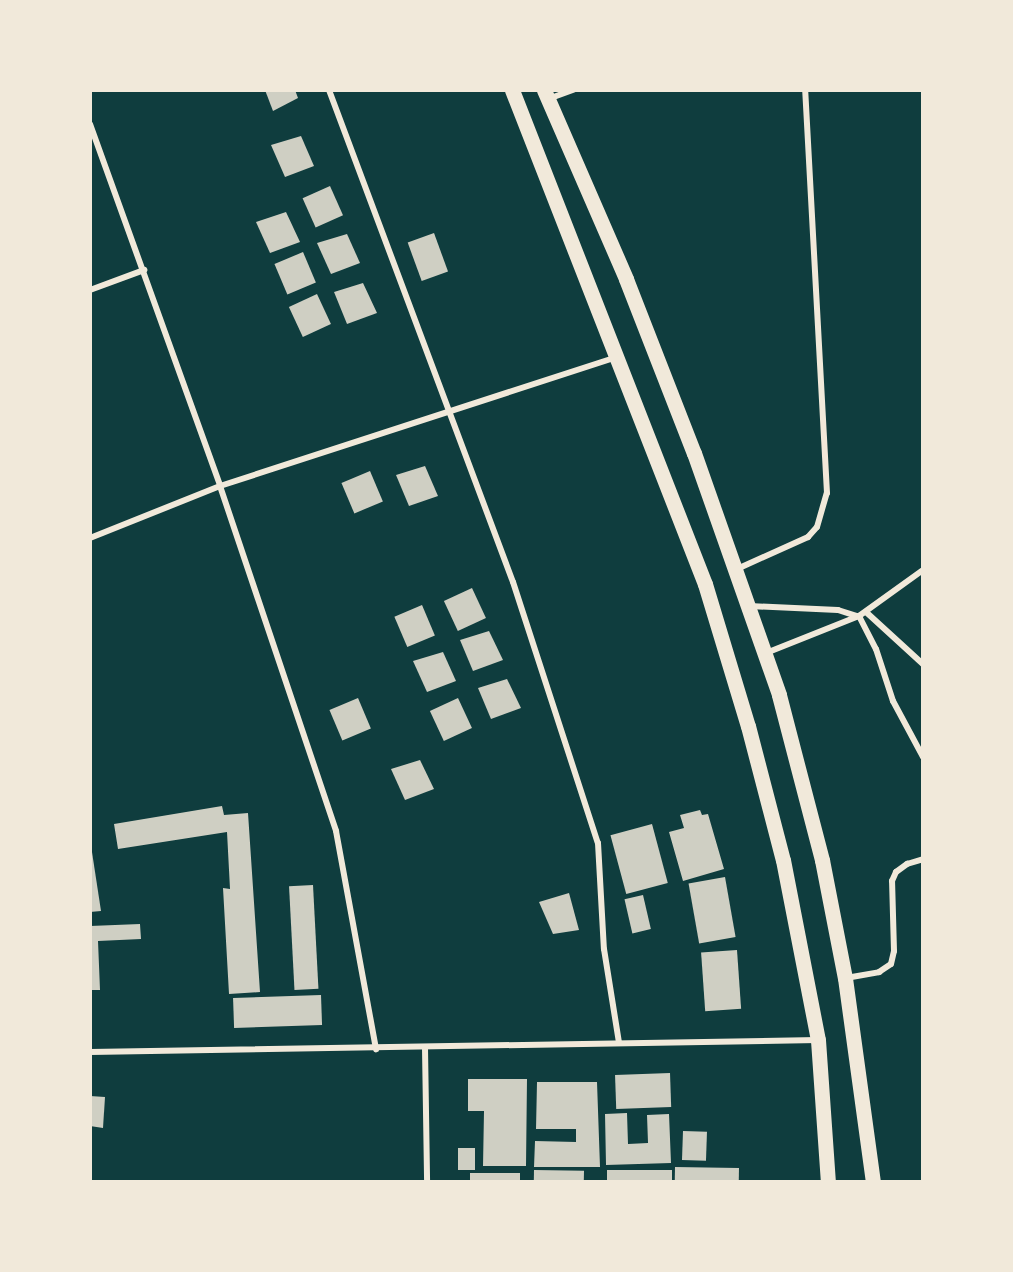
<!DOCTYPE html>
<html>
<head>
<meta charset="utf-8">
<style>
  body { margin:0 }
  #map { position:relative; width:1013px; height:1272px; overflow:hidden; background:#0f3d3e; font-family:"Work Sans",sans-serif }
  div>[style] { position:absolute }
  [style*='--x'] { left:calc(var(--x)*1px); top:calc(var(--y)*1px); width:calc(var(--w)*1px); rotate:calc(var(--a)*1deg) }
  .building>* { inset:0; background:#cfcfc3; transform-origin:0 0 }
  .minor>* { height:6px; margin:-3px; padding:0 3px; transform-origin:3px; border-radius:3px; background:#f1e9da }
  .primary>* { height:15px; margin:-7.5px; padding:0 7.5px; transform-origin:7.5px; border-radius:7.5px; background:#f1e9da }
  span { translate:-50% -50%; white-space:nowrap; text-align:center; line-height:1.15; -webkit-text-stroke:4.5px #f1e9da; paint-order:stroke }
  .frame { position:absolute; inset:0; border:92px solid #f1e9da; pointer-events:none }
</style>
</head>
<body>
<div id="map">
  <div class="building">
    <div style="clip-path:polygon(265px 90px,295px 90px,298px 98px,273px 111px)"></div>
    <div style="clip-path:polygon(301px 136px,314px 166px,285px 177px,271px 145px)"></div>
    <div style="left:330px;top:186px;width:32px;height:30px;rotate:66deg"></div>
    <div style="clip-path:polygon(286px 212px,300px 242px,270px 253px,256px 222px)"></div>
    <div style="left:434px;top:233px;width:41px;height:28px;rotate:70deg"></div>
    <div style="clip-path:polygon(347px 234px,360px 263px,331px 274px,317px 243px)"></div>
    <div style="left:303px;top:252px;width:33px;height:31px;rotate:67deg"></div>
    <div style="clip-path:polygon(363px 283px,377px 313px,347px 324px,334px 292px)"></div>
    <div style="left:317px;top:294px;width:33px;height:31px;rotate:65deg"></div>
    <div style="clip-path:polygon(425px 466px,438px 496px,409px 506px,396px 475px)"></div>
    <div style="left:370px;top:471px;width:33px;height:31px;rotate:67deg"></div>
    <div style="left:472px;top:588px;width:33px;height:31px;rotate:65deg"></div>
    <div style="left:422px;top:605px;width:33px;height:30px;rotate:67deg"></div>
    <div style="clip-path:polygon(489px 631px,503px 660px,473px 671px,460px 640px)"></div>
    <div style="clip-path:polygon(443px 652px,456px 681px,427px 692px,413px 661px)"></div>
    <div style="clip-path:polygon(507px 679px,521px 708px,491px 719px,478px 688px)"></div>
    <div style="left:358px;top:698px;width:33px;height:31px;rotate:67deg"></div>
    <div style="left:458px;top:698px;width:33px;height:31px;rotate:65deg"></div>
    <div style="clip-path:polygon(420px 760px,434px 789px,405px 800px,391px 769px)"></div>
    <div style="clip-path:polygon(222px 806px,224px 815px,248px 813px,260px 992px,229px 994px,223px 888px,230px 889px,227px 832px,118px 849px,114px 824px)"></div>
    <div style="clip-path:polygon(700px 810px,702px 815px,708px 814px,724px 869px,683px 881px,669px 832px,684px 828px,680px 815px)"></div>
    <div style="left:652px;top:824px;width:61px;height:43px;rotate:75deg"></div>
    <div style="clip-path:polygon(90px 839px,101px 911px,90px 912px)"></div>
    <div style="left:725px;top:877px;width:61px;height:37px;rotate:80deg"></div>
    <div style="left:313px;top:885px;width:104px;height:24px;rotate:87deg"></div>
    <div style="clip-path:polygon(569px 893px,579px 930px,553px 934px,539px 902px)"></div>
    <div style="left:643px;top:895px;width:35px;height:19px;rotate:77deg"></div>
    <div style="clip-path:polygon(140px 924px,141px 939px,98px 941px,100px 990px,90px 990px,90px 926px)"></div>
    <div style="left:737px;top:950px;width:59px;height:36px;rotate:86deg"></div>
    <div style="left:321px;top:995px;width:30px;height:88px;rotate:88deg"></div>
    <div style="left:670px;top:1073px;width:34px;height:55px;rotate:88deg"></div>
    <div style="clip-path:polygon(468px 1079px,527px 1079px,526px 1166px,483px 1166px,484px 1111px,468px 1111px)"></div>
    <div style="clip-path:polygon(537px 1082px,597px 1082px,600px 1167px,534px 1167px,535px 1141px,576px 1142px,576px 1129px,536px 1129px)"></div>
    <div style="clip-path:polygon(90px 1096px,105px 1097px,103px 1128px,90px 1126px)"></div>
    <div style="clip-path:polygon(627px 1113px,628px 1144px,648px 1143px,647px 1115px,669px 1114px,671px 1163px,606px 1165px,605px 1114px)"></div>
    <div style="left:683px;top:1131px;width:24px;height:29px;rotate:2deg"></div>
    <div style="left:458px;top:1148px;width:17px;height:22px"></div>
    <div style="left:675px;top:1167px;width:64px;height:15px;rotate:1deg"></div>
    <div style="left:534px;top:1170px;width:50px;height:12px;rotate:1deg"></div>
    <div style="left:672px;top:1170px;width:12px;height:65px;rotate:90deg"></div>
    <div style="left:470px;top:1173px;width:50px;height:9px"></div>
  </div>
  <div class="minor">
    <div style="--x:329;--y:90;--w:525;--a:69.5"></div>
    <div style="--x:513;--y:582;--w:274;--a:72"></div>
    <div style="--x:598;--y:843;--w:106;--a:86.8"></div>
    <div style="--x:604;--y:949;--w:95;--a:80.9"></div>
    <div style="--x:548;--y:99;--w:27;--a:-20"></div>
    <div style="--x:90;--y:124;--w:385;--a:70.2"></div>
    <div style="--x:220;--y:486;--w:364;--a:71.4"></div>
    <div style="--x:336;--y:831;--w:222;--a:79.6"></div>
    <div style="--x:90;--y:290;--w:58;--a:-20.3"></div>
    <div style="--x:90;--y:538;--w:140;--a:-21.8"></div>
    <div style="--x:220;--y:486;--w:415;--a:-18"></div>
    <div style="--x:737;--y:569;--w:78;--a:-24.3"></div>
    <div style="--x:808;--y:537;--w:13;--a:-48"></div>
    <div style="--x:817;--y:527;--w:35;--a:-74"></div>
    <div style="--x:827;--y:493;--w:404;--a:-93.1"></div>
    <div style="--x:749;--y:606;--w:89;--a:2.6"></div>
    <div style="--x:838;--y:610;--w:20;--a:18"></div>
    <div style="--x:866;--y:612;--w:77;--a:42.4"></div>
    <div style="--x:859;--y:616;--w:37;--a:63"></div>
    <div style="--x:876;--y:649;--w:55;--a:71.9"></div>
    <div style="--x:893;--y:701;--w:64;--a:61.8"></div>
    <div style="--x:766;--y:653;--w:100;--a:-21.7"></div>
    <div style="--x:859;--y:616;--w:79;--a:-35.7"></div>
    <div style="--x:846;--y:978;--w:34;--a:-10"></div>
    <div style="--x:879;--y:972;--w:14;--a:-34"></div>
    <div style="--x:891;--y:964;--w:13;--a:-77"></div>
    <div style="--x:894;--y:951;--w:70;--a:-91.6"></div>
    <div style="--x:892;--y:881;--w:10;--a:-66"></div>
    <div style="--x:896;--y:872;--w:14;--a:-36"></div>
    <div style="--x:907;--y:864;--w:17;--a:-17"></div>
    <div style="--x:425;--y:1048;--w:134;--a:89.1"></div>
    <div style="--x:90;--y:1052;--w:728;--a:-0.94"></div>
  </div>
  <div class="primary">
    <div style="--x:512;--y:90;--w:530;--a:68.66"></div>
    <div style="--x:705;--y:584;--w:148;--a:73.2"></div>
    <div style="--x:748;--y:726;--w:138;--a:75.4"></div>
    <div style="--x:783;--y:860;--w:183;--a:79"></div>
    <div style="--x:818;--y:1040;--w:142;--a:86"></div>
    <div style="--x:544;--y:90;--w:206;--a:66.5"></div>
    <div style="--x:626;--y:279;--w:187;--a:68.7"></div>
    <div style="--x:694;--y:453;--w:256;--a:70.6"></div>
    <div style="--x:779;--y:695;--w:171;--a:75.4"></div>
    <div style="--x:822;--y:860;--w:120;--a:79"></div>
    <div style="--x:845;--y:978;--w:206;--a:82.2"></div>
  </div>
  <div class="frame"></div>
</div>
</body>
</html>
